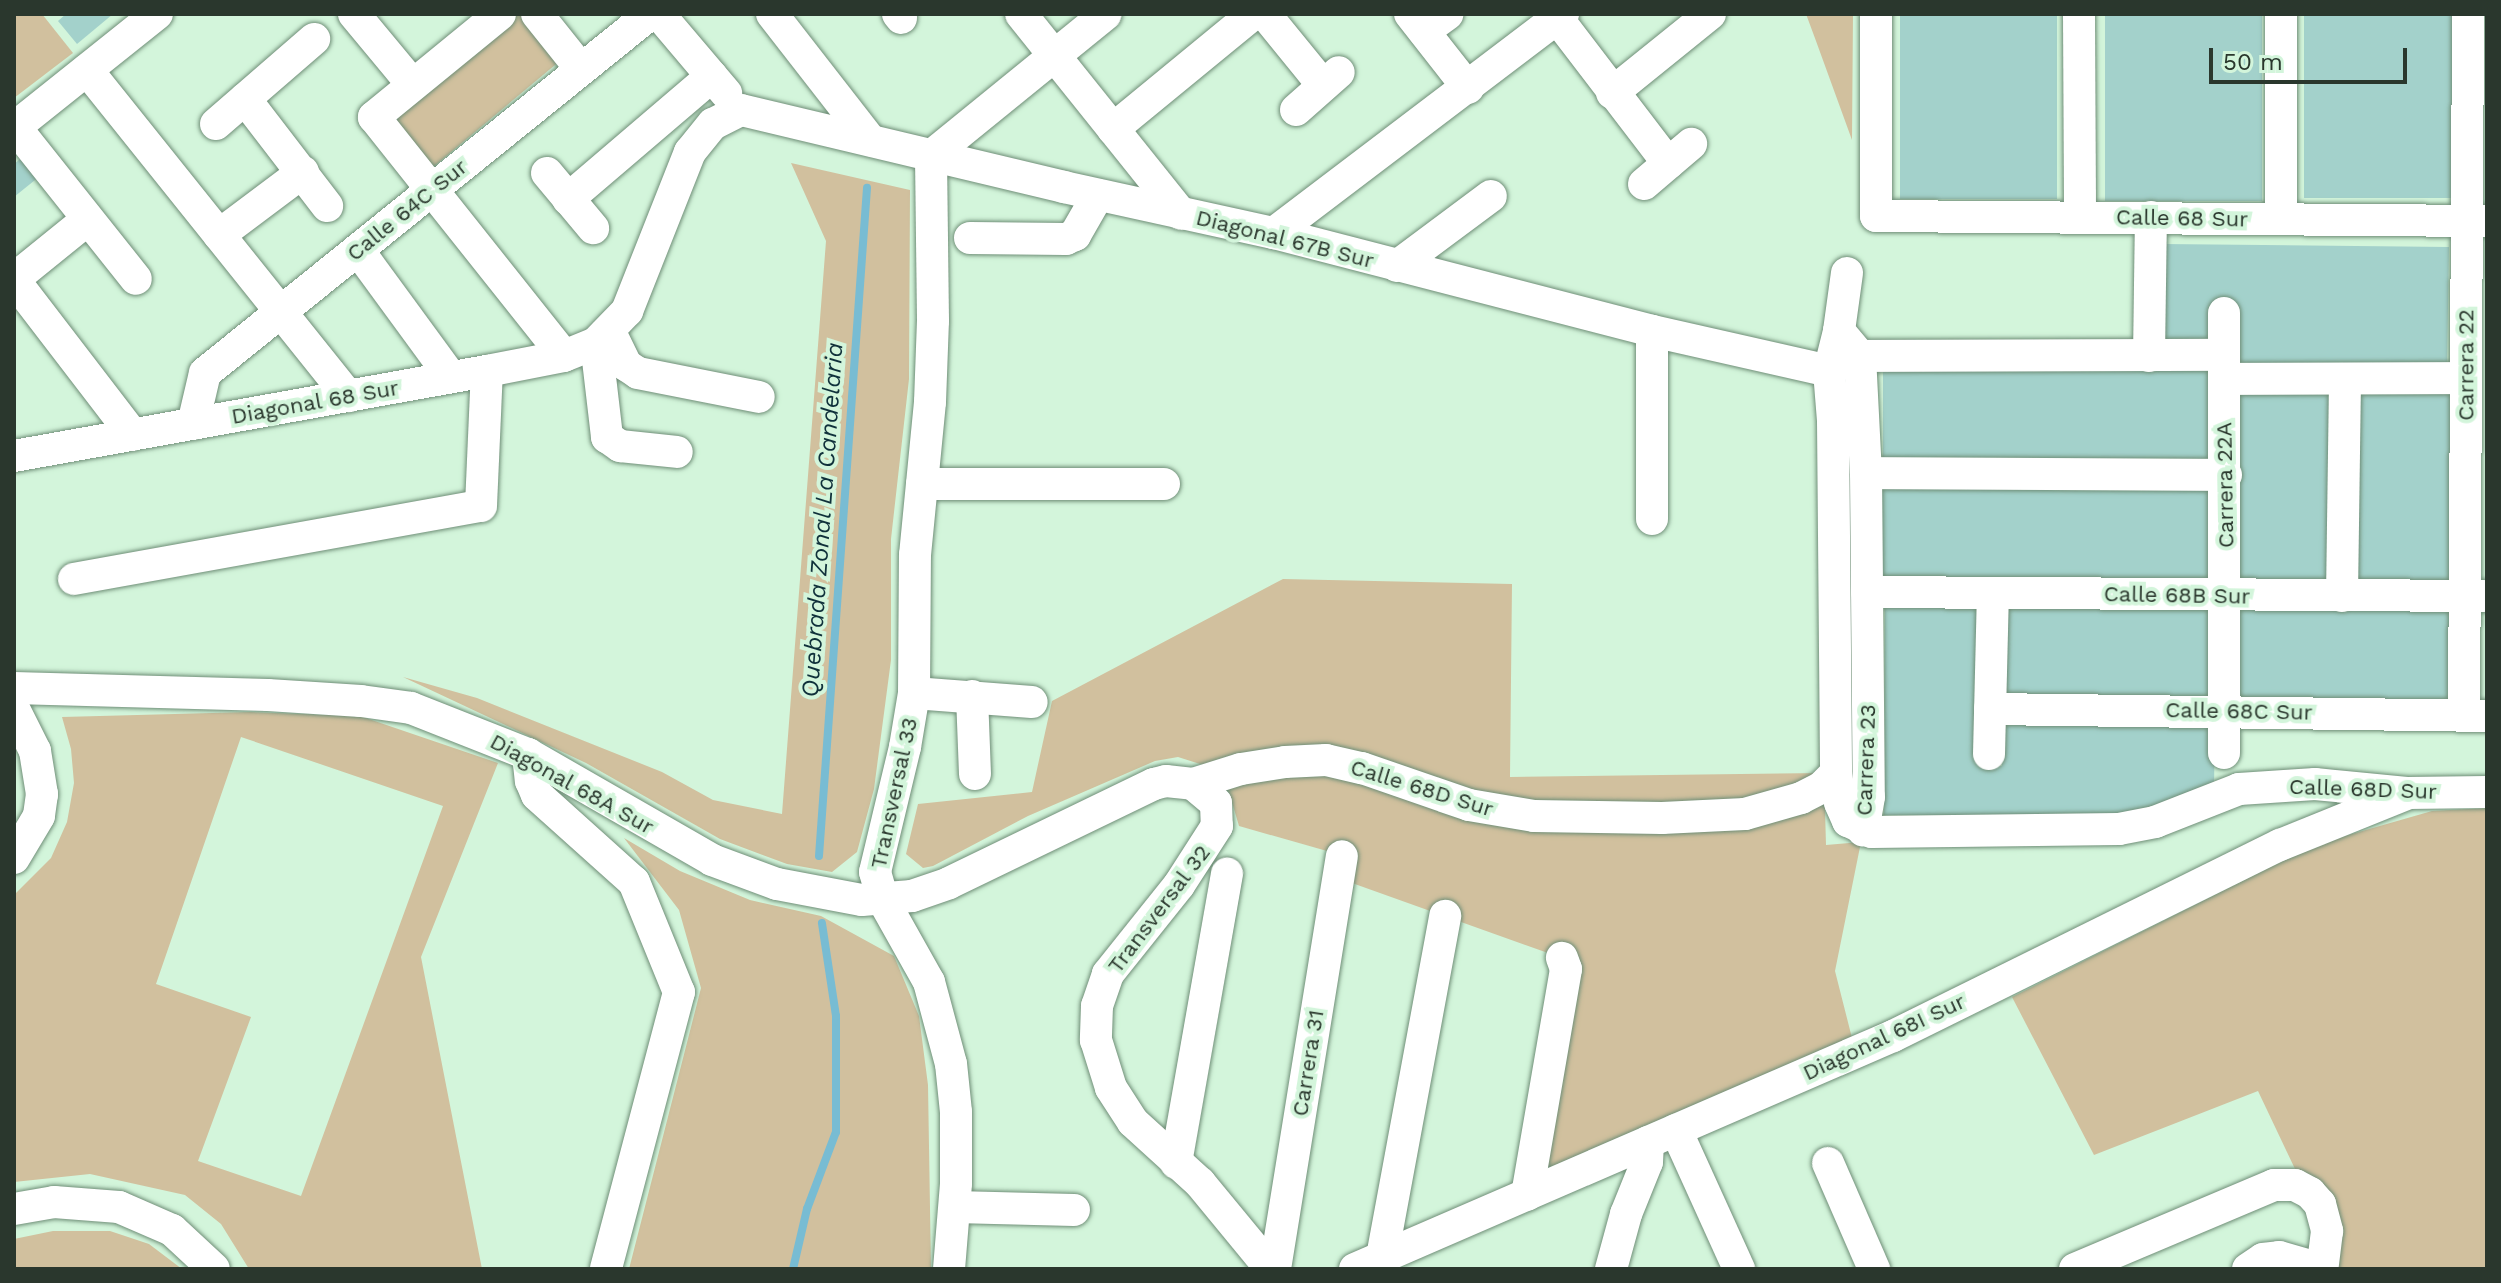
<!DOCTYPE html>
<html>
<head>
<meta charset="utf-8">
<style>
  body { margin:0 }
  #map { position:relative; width:2501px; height:1283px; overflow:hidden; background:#d3f5db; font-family:"Work Sans",sans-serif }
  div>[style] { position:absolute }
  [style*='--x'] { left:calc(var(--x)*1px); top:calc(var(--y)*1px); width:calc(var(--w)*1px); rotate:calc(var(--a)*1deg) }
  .green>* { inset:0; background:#d1c09e }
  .stream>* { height:8px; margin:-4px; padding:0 4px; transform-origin:4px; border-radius:4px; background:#78bcd3 }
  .building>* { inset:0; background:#a3d1cb; transform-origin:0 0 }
  .roads { filter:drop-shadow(0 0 2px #6f8e77) drop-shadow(0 0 2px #6f8e77) }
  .minor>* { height:32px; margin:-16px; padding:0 16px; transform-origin:16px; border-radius:16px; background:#fff }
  span { translate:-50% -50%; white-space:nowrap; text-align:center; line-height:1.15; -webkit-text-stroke:8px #d3f5db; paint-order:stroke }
  .street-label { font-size:22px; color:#2a372d }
  .water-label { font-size:24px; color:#0f303a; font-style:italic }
  .frame { position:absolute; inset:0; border:16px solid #2a372d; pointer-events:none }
  .scale { position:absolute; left:2209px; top:48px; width:198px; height:36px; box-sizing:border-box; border:4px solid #2a372d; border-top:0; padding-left:10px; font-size:24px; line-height:28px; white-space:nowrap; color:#2a372d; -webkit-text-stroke:6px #d3f5db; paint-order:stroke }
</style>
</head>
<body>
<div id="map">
  <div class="green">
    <div style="clip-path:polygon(14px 14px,42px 14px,73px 53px,14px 98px)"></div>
    <div style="clip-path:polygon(517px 14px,523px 14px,561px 60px,432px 168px,391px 119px)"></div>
    <div style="clip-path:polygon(1806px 14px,1853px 14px,1852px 140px,1816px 41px)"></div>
    <div style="clip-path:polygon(791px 163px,910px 190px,909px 379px,891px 539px,891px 660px,874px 789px,857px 852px,832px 872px,787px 864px,720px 839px,586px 763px,403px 677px,477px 698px,662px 772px,713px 800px,782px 814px,826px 241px)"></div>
    <div style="clip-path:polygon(1283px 579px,1512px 584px,1510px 777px,1824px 773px,1826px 845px,1861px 842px,1835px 971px,1852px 1038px,1530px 1176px,1562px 958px,1338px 878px,1341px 855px,1239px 826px,1229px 792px,1211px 770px,1200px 764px,1178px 757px,1155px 761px,1028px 816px,933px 866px,923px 868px,906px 854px,918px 804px,1032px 792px,1052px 701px)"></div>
    <div style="clip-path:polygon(evenodd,250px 712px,360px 716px,498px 763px,421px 957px,482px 1269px,249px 1269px,221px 1224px,185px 1195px,90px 1174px,14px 1182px,14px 895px,51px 858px,67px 822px,74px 783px,71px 749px,62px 717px,250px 712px,241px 737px,443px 806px,301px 1196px,198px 1161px,251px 1017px,156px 984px,241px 737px)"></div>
    <div style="clip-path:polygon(2487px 808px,2487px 1269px,2322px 1269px,2305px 1190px,2258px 1091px,2094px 1155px,2012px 997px,2280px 862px,2331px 840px,2432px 811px)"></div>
    <div style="clip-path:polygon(624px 838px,680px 871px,750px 900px,821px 916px,894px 956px,919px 1016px,928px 1085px,931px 1269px,629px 1269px,701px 988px,679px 910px)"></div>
    <div style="clip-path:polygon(53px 1231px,110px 1231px,149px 1244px,182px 1269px,14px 1269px,14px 1239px)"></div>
  </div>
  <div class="stream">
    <div style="--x:819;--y:856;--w:670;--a:-85.89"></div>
    <div style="--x:793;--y:1269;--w:62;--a:-76.9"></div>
    <div style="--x:807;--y:1209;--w:82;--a:-69.4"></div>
    <div style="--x:836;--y:1132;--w:116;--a:-90"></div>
    <div style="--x:836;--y:1016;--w:94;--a:-98.6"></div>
  </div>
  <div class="building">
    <div style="clip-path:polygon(66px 14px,113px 14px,77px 44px,58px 21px)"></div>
    <div style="left:1900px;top:14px;width:157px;height:185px"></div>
    <div style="left:2105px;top:14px;width:157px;height:187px"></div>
    <div style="left:2304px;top:14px;width:158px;height:184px"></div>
    <div style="clip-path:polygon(24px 156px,40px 176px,14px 197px,14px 164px)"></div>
    <div style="clip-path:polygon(2163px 244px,2449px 247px,2447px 368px,2235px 364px,2235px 302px,2223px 301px,2214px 344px,2162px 344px)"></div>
    <div style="left:1883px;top:367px;width:331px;height:95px"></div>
    <div style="left:2356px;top:391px;width:95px;height:190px"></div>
    <div style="left:2238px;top:392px;width:94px;height:190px"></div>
    <div style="left:1882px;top:487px;width:332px;height:94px"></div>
    <div style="clip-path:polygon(1885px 601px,1979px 601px,1979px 767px,2002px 766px,2003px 720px,2215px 720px,2214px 787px,2143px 815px,1884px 815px)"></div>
    <div style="left:2001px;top:605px;width:213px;height:94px"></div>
    <div style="left:2237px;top:605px;width:213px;height:94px"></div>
  </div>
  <div class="roads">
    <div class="minor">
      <div style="--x:354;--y:14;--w:92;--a:50.3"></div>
      <div style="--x:500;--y:14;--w:163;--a:140.7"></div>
      <div style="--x:374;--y:117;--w:305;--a:51.5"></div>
      <div style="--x:537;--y:14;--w:70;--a:51.3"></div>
      <div style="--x:659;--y:14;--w:104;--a:49.7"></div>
      <div style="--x:772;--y:14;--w:160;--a:52.1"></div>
      <div style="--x:898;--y:14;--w:5;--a:53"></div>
      <div style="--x:1021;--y:14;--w:256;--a:51.3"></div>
      <div style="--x:1265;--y:14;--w:92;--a:50.8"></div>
      <div style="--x:1410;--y:14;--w:94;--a:51.9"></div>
      <div style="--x:1554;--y:14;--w:188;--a:52.6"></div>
      <div style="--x:1876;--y:14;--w:202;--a:90"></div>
      <div style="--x:1876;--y:216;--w:611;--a:0.47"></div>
      <div style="--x:2079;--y:14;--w:203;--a:89.7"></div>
      <div style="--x:1424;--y:31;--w:29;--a:-36"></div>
      <div style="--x:87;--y:70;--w:418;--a:51.3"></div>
      <div style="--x:1612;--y:93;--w:126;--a:-38.9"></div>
      <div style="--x:245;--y:99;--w:135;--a:52.5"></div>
      <div style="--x:1296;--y:110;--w:57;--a:-41.5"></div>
      <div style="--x:216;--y:124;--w:130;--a:-40.9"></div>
      <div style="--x:15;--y:127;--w:194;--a:51.5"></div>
      <div style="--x:14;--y:128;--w:183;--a:-38.6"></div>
      <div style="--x:1113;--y:129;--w:181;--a:-39.4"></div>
      <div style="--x:547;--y:173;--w:72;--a:50.1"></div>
      <div style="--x:1644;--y:184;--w:62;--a:-40.4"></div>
      <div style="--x:568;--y:199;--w:189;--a:-40.5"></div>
      <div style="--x:2281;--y:219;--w:205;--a:-90"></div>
      <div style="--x:1274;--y:233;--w:363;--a:-37.2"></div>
      <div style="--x:219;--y:235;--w:105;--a:-36.9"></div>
      <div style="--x:970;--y:238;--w:96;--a:0.6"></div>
      <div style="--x:1066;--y:239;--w:10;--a:-24"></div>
      <div style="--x:1075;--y:235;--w:46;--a:-60.1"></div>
      <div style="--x:358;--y:250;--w:157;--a:53.8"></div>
      <div style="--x:1397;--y:266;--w:117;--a:-36.7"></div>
      <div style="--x:1847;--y:273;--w:59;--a:97.9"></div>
      <div style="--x:1839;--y:331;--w:41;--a:104"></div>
      <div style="--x:1829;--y:371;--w:50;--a:85.4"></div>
      <div style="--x:1833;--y:421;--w:352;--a:89.5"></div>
      <div style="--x:1836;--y:773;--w:30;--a:82"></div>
      <div style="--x:1840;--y:803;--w:20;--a:66"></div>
      <div style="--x:1848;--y:821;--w:26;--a:25"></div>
      <div style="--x:1872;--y:832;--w:247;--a:-0.7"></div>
      <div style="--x:2119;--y:829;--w:37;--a:-11"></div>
      <div style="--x:2155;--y:822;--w:90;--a:-21.4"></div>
      <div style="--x:2239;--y:789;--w:76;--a:-3.8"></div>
      <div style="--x:2315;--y:784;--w:92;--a:5.6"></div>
      <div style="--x:2407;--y:793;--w:80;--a:-0.7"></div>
      <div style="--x:14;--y:279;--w:95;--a:-39"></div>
      <div style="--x:14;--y:280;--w:195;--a:52.5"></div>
      <div style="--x:2224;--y:313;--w:440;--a:90"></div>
      <div style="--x:1839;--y:331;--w:33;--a:50"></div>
      <div style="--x:1860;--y:356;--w:117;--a:87.1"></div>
      <div style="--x:1866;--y:473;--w:324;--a:89.5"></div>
      <div style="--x:1869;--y:797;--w:34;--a:100"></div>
      <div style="--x:610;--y:332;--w:37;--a:64"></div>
      <div style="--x:626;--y:365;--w:14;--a:34"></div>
      <div style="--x:638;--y:373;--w:123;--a:11.2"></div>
      <div style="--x:596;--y:343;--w:95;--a:83.3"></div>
      <div style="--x:607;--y:437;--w:16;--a:35"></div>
      <div style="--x:620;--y:446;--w:57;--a:6"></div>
      <div style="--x:2149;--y:356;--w:139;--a:-89.2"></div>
      <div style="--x:1842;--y:364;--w:20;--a:-24"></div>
      <div style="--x:1860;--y:356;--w:364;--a:-0.2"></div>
      <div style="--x:2224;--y:379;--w:242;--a:-0.2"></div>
      <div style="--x:193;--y:424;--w:52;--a:-76.8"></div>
      <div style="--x:205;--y:373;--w:572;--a:-38.89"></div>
      <div style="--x:14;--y:456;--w:481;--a:-10.2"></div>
      <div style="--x:487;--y:371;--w:78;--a:-11"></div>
      <div style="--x:564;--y:356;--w:35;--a:-22"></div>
      <div style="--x:596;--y:343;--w:45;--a:-45.9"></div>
      <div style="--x:627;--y:311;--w:171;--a:-68.4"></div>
      <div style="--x:690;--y:152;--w:36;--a:-51"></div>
      <div style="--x:713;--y:124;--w:31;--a:-27"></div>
      <div style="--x:741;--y:110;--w:332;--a:13.4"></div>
      <div style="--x:1064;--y:187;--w:215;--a:12.4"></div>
      <div style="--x:1274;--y:233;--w:390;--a:14.5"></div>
      <div style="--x:1652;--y:331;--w:181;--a:12.7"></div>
      <div style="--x:1866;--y:473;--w:360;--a:0.3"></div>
      <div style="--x:922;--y:484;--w:242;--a:0"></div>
      <div style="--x:1652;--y:519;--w:188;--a:-90"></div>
      <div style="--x:74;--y:579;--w:413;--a:-10.2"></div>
      <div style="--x:481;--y:506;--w:135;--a:-87.5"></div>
      <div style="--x:1867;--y:592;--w:617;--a:0.37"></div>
      <div style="--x:2342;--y:596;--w:217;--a:-89.2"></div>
      <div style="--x:14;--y:688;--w:254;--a:1.6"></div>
      <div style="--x:268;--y:695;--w:93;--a:3.7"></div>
      <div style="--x:361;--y:701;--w:50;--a:8"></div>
      <div style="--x:411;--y:708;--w:126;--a:21.5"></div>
      <div style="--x:528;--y:754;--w:212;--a:29.9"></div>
      <div style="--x:712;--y:860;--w:69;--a:20.3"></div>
      <div style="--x:777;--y:884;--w:86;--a:10.7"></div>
      <div style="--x:862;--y:900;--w:50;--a:-4.6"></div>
      <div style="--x:912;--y:896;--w:39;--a:-19"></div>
      <div style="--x:949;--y:883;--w:228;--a:-25.8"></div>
      <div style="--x:1154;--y:784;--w:12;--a:-14"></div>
      <div style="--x:1166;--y:781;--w:27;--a:6"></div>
      <div style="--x:1193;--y:784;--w:50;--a:-17.4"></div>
      <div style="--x:1241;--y:769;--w:45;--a:-9"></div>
      <div style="--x:1285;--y:762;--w:41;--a:-2.8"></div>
      <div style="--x:1326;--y:760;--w:37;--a:13"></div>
      <div style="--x:1362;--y:768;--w:113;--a:19.1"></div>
      <div style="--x:1469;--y:805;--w:66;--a:9.6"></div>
      <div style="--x:1534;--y:816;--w:128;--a:0.9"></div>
      <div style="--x:1662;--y:818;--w:83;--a:-2.8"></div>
      <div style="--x:1745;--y:814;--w:58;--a:-15.9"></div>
      <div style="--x:1801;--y:798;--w:22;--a:-27"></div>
      <div style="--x:1821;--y:788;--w:21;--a:-45"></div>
      <div style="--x:914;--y:693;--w:118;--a:4.4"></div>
      <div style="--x:972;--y:696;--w:78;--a:87.8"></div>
      <div style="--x:14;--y:709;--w:47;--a:63.4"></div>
      <div style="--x:35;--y:751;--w:44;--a:80.8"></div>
      <div style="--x:42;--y:794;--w:22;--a:98"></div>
      <div style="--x:39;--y:816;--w:49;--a:120.8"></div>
      <div style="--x:1990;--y:709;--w:497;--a:0.8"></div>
      <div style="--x:2464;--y:716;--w:702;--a:-89.67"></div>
      <div style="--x:528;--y:754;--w:27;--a:84"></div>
      <div style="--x:531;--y:781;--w:15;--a:67"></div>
      <div style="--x:537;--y:795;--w:130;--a:41.9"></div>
      <div style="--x:634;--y:882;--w:119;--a:67.8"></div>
      <div style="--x:679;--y:992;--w:286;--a:104.8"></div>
      <div style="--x:1989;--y:754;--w:161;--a:-88.6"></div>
      <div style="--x:1193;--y:784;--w:30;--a:40"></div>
      <div style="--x:1216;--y:803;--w:23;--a:88"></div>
      <div style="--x:1217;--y:826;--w:70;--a:122.8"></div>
      <div style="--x:1179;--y:885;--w:114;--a:128.6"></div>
      <div style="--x:1108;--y:974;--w:34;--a:109"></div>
      <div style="--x:1097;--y:1006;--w:34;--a:92"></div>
      <div style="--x:1096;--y:1040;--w:50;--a:72.6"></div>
      <div style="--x:1111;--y:1088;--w:40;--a:57.1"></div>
      <div style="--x:1133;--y:1122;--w:91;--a:42.3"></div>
      <div style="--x:1200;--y:1183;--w:112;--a:50.5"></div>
      <div style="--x:1676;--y:1130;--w:153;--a:65.6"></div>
      <div style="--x:1176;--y:1163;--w:294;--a:-80"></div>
      <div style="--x:1828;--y:1163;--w:116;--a:66.5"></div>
      <div style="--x:1527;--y:1195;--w:229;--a:-80.2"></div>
      <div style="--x:1566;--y:969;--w:12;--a:-110"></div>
      <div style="--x:955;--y:1207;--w:119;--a:1.4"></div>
      <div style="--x:14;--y:1209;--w:41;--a:-9.9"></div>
      <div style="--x:54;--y:1202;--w:65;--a:4.4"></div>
      <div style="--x:119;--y:1207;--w:58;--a:23.5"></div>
      <div style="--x:172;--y:1230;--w:57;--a:42.9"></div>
      <div style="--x:1382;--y:1257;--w:347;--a:-79.5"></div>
      <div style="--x:949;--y:1269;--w:86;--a:-85.3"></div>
      <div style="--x:956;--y:1183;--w:71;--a:-90"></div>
      <div style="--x:956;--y:1112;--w:48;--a:-95.9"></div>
      <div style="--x:951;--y:1064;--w:85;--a:-105"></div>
      <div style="--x:929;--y:982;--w:94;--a:-119.3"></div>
      <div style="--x:883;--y:900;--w:29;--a:-106"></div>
      <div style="--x:875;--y:872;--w:129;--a:-76.5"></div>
      <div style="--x:905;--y:747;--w:55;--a:-80.5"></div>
      <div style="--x:914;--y:693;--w:138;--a:-89.6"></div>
      <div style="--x:915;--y:555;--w:154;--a:-84.4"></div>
      <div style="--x:930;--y:402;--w:81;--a:-87.9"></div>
      <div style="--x:933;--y:321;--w:165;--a:-90.7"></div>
      <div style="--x:931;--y:156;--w:225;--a:-39.1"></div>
      <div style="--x:1275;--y:1269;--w:418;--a:-80.8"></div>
      <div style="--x:1355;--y:1269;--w:586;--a:-23.42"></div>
      <div style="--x:1893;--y:1036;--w:432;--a:-26.3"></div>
      <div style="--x:2280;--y:845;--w:134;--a:-22"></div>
      <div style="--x:1611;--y:1269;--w:57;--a:-74.7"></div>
      <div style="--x:1626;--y:1214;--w:56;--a:-68"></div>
      <div style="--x:1647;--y:1162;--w:20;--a:-87"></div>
      <div style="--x:2075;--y:1269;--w:216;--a:-22.9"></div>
      <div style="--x:2274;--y:1185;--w:21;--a:0"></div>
      <div style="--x:2295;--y:1185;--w:17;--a:28"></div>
      <div style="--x:2310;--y:1193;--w:15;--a:48"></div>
      <div style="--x:2320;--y:1204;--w:28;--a:75"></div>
      <div style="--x:2327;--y:1231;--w:38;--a:97"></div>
      <div style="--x:2248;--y:1269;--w:18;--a:-34"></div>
      <div style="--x:2263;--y:1259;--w:16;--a:-7"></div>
      <div style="--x:2279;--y:1257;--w:44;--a:15.9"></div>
    </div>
  </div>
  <div class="street-label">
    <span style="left:407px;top:210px;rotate:-39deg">Calle 64C Sur</span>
    <span style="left:2182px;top:218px;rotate:1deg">Calle 68 Sur</span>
    <span style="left:1285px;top:239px;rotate:14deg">Diagonal 67B Sur</span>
    <span style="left:2466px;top:365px;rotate:-90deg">Carrera 22</span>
    <span style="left:315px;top:402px;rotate:-10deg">Diagonal 68 Sur</span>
    <span style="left:2225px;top:485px;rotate:-91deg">Carrera 22A</span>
    <span style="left:2177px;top:595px;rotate:1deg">Calle 68B Sur</span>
    <span style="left:2239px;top:711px;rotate:1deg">Calle 68C Sur</span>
    <span style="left:1866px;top:760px;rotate:-88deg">Carrera 23</span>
    <span style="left:572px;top:784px;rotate:29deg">Diagonal 68A Sur</span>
    <span style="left:1422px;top:788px;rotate:17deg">Calle 68D Sur</span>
    <span style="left:2363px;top:789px;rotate:2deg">Calle 68D Sur</span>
    <span style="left:894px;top:793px;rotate:-78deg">Transversal 33</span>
    <span style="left:1159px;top:909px;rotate:-53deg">Transversal 32</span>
    <span style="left:1884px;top:1037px;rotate:-25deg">Diagonal 68I Sur</span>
    <span style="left:1308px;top:1063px;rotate:-81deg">Carrera 31</span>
  </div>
  <div class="water-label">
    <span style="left:823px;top:520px;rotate:-86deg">Quebrada Zonal La Candelaria</span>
  </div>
  <div class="frame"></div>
  <div class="scale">50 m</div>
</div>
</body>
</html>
